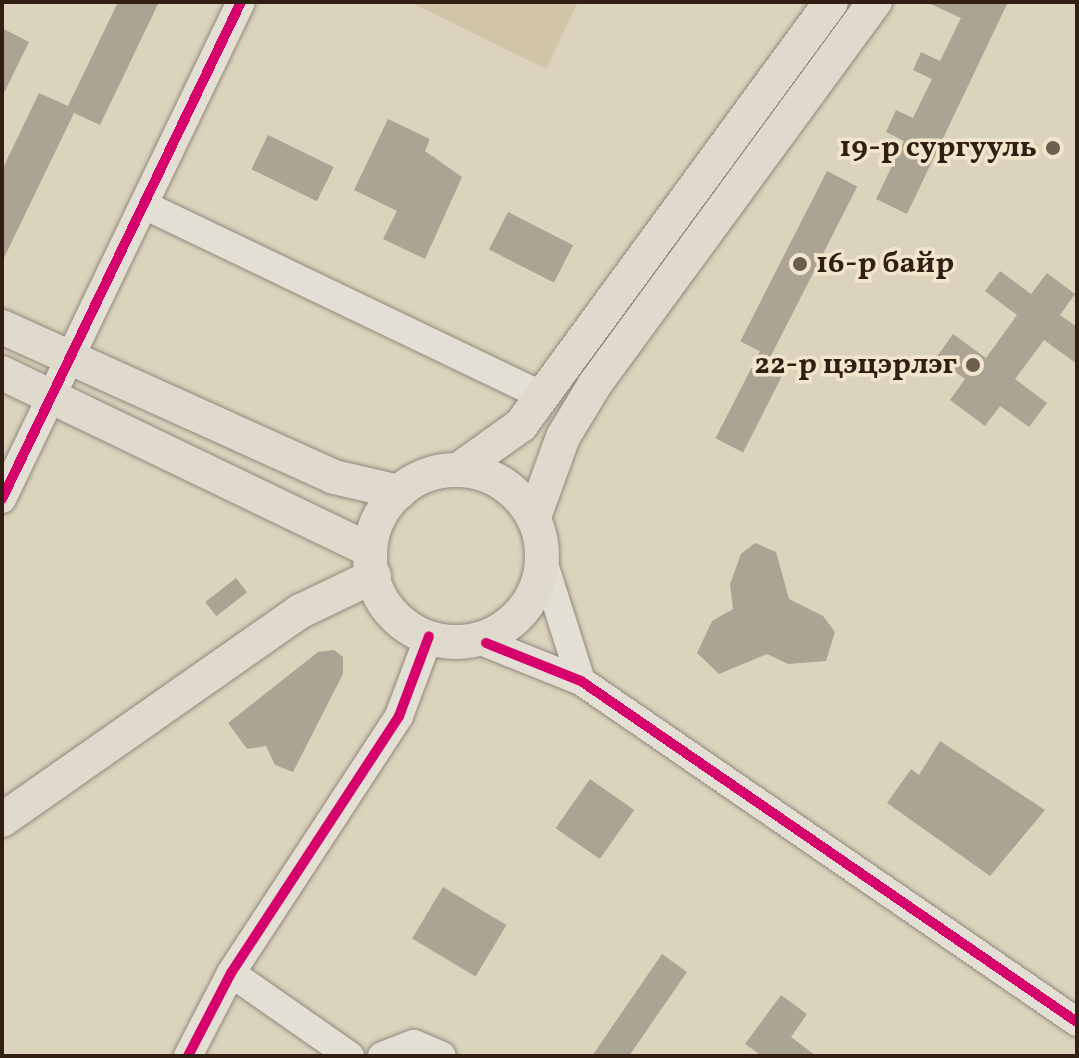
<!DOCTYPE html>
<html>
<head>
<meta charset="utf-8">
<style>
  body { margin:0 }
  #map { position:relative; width:1079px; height:1058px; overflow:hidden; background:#dcd3bd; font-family:Vollkorn,serif }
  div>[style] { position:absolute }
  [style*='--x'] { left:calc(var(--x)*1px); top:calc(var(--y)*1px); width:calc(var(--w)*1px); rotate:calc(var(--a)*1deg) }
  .green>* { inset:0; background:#d2c5a7 }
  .building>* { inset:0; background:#aba494; transform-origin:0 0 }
  .roads { filter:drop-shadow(0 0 2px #91897c) drop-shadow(0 0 2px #91897c) }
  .minor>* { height:28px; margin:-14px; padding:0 14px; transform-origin:14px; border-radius:14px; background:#e4dfd4 }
  .major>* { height:34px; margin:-17px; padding:0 17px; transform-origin:17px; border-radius:17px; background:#dfdacd }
  .major>.ring { margin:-17px; padding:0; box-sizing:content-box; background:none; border:34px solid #dfdacd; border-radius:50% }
  .cycleway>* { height:10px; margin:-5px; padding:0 5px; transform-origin:5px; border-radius:5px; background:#d6006c }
  .dots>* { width:22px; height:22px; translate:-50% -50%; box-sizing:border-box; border:4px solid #f1e6cc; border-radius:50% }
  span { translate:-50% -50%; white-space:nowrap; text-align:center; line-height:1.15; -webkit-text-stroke:7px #f1e6cc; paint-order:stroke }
  .poi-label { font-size:30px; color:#311f14; font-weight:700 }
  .right { translate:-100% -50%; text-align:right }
  .left { translate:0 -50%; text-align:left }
  .frame { position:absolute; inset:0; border:4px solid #311f14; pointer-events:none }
</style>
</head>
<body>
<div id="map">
  <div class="green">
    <div style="clip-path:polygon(410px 2px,578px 2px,546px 69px)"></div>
  </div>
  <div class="building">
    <div style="clip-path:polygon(118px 2px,159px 2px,100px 125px,74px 113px,2px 262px,2px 170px,39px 93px,68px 106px)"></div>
    <div style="clip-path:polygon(926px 2px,1008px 2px,907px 214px,876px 199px,904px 141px,886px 132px,896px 110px,913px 118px,932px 79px,913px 70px,921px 52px,940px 61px,961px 18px)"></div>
    <div style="clip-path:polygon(2px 28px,29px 42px,2px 97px)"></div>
    <div style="clip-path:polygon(388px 119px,430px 139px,425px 151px,462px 177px,425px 259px,383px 239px,397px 211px,354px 190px)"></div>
    <div style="left:268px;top:135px;width:73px;height:38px;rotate:26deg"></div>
    <div style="left:827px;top:171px;width:34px;height:191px;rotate:27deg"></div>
    <div style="left:508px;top:212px;width:73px;height:42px;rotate:27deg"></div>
    <div style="clip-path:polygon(1000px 271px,1031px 294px,1047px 273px,1075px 294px,1060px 315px,1077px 327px,1077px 364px,1044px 340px,1015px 379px,1047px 403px,1029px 427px,1000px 406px,985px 426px,950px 400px,965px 379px,936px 358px,953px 334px,986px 358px,1017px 315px,985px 291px)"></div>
    <div style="left:760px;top:351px;width:31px;height:98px;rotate:27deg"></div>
    <div style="clip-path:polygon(755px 543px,776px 552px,789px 599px,823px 616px,835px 632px,826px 661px,788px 664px,767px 654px,719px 674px,697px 653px,712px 621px,733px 609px,730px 584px,741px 554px)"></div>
    <div style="left:236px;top:578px;width:18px;height:39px;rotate:52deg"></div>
    <div style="clip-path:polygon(334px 650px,343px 657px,343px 674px,293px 772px,275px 765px,266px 746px,247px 749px,228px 723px,318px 652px)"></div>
    <div style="clip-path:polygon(940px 741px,1045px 810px,990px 876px,887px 803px,911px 769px,919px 775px)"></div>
    <div style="left:590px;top:779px;width:54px;height:60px;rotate:35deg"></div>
    <div style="left:443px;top:887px;width:74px;height:60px;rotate:31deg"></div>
    <div style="clip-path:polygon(662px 954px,687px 972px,629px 1056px,592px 1056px)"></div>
    <div style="clip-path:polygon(781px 995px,807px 1014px,791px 1037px,816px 1056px,762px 1056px,745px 1044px)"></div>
  </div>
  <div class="roads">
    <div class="minor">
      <div style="--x:144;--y:205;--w:440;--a:25.6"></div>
      <div style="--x:2;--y:499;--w:551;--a:-64.32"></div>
      <div style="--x:543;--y:561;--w:126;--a:72.4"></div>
      <div style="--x:486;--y:643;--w:102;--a:21.8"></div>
      <div style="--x:581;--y:681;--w:602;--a:34.51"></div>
      <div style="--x:231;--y:973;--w:145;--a:34.9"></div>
      <div style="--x:188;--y:1056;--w:93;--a:-62.6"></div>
      <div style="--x:231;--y:973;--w:307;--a:-56.8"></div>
      <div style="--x:399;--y:716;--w:85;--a:-69.4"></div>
      <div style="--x:382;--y:1056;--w:34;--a:-21"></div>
      <div style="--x:414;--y:1044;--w:30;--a:23"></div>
    </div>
    <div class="major">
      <div style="--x:2;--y:327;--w:364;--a:24.3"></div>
      <div style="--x:334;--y:477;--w:67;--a:13"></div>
      <div style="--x:2;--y:373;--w:407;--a:25.7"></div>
      <div style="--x:461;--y:468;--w:74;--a:-35.6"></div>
      <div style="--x:521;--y:425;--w:524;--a:-53.76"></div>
      <div class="ring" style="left:370px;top:470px;width:138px;height:138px"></div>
      <div style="--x:534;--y:517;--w:85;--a:-70.1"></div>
      <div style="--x:563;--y:437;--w:62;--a:-58.9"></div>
      <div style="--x:595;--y:384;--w:474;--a:-53.8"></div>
      <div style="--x:2;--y:820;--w:365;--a:-35"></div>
      <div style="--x:301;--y:611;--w:81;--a:-25.6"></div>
    </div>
  </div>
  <div class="cycleway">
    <div style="--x:2;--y:499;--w:551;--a:-64.32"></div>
    <div style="--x:486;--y:643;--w:102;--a:21.8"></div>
    <div style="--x:581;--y:681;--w:602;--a:34.51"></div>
    <div style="--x:188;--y:1056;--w:93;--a:-62.6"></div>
    <div style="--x:231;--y:973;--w:307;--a:-56.8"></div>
    <div style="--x:399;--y:716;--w:85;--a:-69.4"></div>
  </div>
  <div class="dots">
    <div style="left:1053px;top:148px;background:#6d5e4f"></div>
    <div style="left:800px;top:264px;background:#6d5e4f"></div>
    <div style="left:973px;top:365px;background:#6d5e4f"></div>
  </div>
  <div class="poi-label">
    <span class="right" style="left:1037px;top:148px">19-р сургууль</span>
    <span class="left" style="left:816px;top:264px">16-р байр</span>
    <span class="right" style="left:957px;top:365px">22-р цэцэрлэг</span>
  </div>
  <div class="frame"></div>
</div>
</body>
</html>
